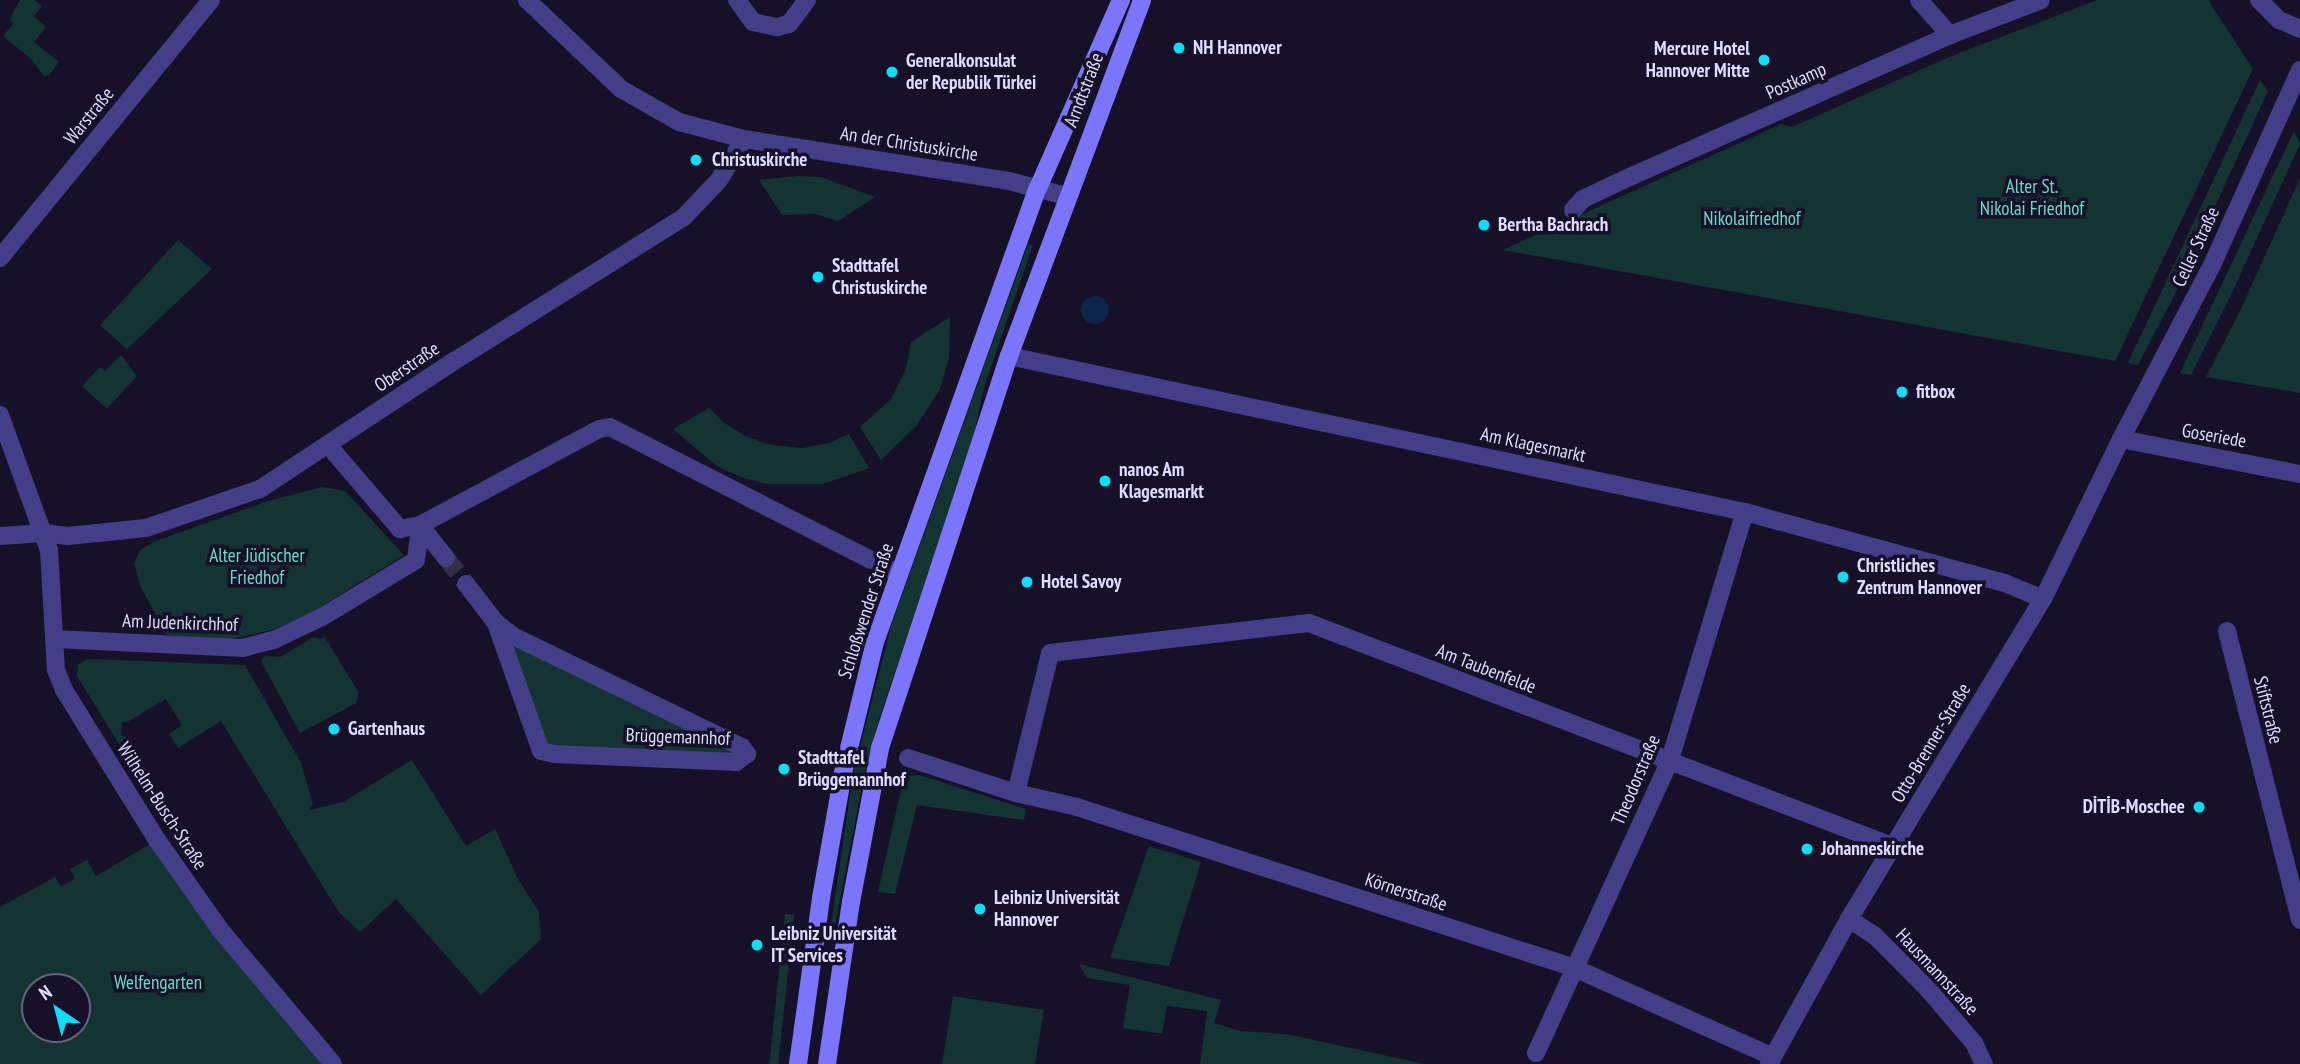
<!DOCTYPE html>
<html>
<head>
<meta charset="utf-8">
<style>
  body { margin:0 }
  #map { position:relative; width:2300px; height:1064px; overflow:hidden; background:#161129; font-family:"PT Sans Narrow",sans-serif }
  div>[style] { position:absolute }
  [style*='--x'] { left:calc(var(--x)*1px); top:calc(var(--y)*1px); width:calc(var(--w)*1px); rotate:calc(var(--a)*1deg) }
  .green>* { inset:0; background:#143333; transform-origin:0 0 }
  .water>* { inset:0; background:#0e244b }
  .round { border-radius:50% }
  .minor-tunnel>* { height:18px; margin-top:-9px; transform-origin:0; background:repeating-linear-gradient(90deg,#342f49 0 18px,transparent 0 27px) }
  .minor>* { height:18px; margin:-9px; padding:0 9px; transform-origin:9px; border-radius:9px; background:#423e87 }
  .tertiary>* { height:18px; margin:-9px; padding:0 9px; transform-origin:9px; border-radius:9px; background:#423e87 }
  .secondary>* { height:18px; margin:-9px; padding:0 9px; transform-origin:9px; border-radius:9px; background:#7a75fb }
  .dots>* { width:19px; height:19px; translate:-50% -50%; box-sizing:border-box; border:4px solid #161129; border-radius:50% }
  span { translate:-50% -50%; white-space:nowrap; text-align:center; line-height:1.15; -webkit-text-stroke:7px #161129; paint-order:stroke }
  .poi-label { font-size:19px; color:#dfdbfe; font-weight:700 }
  .left { translate:0 -50%; text-align:left }
  .right { translate:-100% -50%; text-align:right }
  .street-label { font-size:19px; color:#dfdbfe }
  .park-label { font-size:19px; color:#67dec2 }
  .north { position:absolute; left:21px; top:973px; width:70px; height:70px; box-sizing:border-box; background:#161129; border:2px solid #66627e; border-radius:50%; rotate:325deg; font-size:19px; font-weight:700; line-height:28px; text-align:center; color:#dfdbfe }
  .north::after { content:''; display:block; margin:auto; width:24px; height:32px; background:#0cddf8; clip-path:polygon(50% 0,100% 100%,50% 72%,0 100%) }
</style>
</head>
<body>
<div id="map">
  <div class="green">
    <div style="clip-path:polygon(20px 0,35px 0,42px 6px,34px 16px,46px 27px,34px 42px,59px 62px,49px 75px,44px 76px,31px 59px,3px 36px,14px 23px,10px 19px)"></div>
    <div style="clip-path:polygon(2097px 0,2208px 0,2253px 69px,2115px 361px,1503px 250px,1781px 124px,1792px 127px,1947px 58px)"></div>
    <div style="clip-path:polygon(2260px 80px,2268px 91px,2172px 300px,2138px 365px,2128px 363px)"></div>
    <div style="clip-path:polygon(2294px 131px,2300px 144px,2230px 297px,2191px 375px,2180px 373px)"></div>
    <div style="clip-path:polygon(798px 176px,821px 177px,875px 197px,838px 221px,815px 214px,782px 215px,759px 180px)"></div>
    <div style="clip-path:polygon(2300px 178px,2300px 393px,2206px 377px,2241px 309px)"></div>
    <div style="clip-path:polygon(178px 240px,212px 269px,127px 349px,100px 325px)"></div>
    <div style="clip-path:polygon(1028px 244px,1033px 245px,984px 387px,972px 445px,878px 722px,864px 776px,835px 925px,831px 925px,853px 774px,892px 623px)"></div>
    <div style="clip-path:polygon(950px 317px,949px 358px,940px 389px,917px 425px,881px 460px,860px 427px,891px 399px,906px 369px,911px 342px)"></div>
    <div style="clip-path:polygon(121px 355px,137px 376px,107px 409px,82px 386px,100px 367px,105px 371px)"></div>
    <div style="clip-path:polygon(709px 408px,723px 422px,745px 436px,771px 445px,803px 448px,829px 443px,849px 434px,869px 468px,823px 484px,766px 484px,741px 477px,718px 467px,673px 429px)"></div>
    <div style="clip-path:polygon(322px 487px,345px 491px,404px 555px,304px 617px,272px 630px,231px 639px,166px 635px,140px 585px,134px 563px,140px 550px,153px 542px,268px 501px)"></div>
    <div style="clip-path:polygon(496px 623px,747px 754px,541px 751px)"></div>
    <div style="clip-path:polygon(324px 636px,359px 693px,356px 703px,300px 733px,261px 661px,265px 656px,280px 657px,314px 637px,322px 639px)"></div>
    <div style="clip-path:polygon(88px 659px,245px 665px,301px 763px,313px 804px,309px 810px,343px 802px,412px 760px,466px 846px,495px 829px,518px 879px,539px 912px,541px 939px,481px 995px,396px 899px,360px 932px,338px 911px,221px 721px,178px 748px,169px 734px,182px 725px,166px 699px,127px 722px,122px 722px,121px 736px,125px 736px,145px 768px,137px 773px,77px 676px,78px 664px)"></div>
    <div style="clip-path:polygon(920px 775px,1026px 809px,1024px 820px,917px 805px,895px 894px,878px 892px,902px 785px,908px 776px)"></div>
    <div style="clip-path:polygon(evenodd,157px 840px,333px 1064px,0 1064px,0 907px,55px 877px,61px 886px,75px 879px,70px 869px,87px 860px,96px 876px,157px 840px,35px 987px,77px 987px,77px 1029px,35px 1029px,35px 987px)"></div>
    <div style="clip-path:polygon(1149px 846px,1201px 862px,1169px 966px,1110px 958px)"></div>
    <div style="left:785px;top:914px;width:9px;height:152px;rotate:6deg"></div>
    <div style="clip-path:polygon(1079px 964px,1221px 1000px,1214px 1023px,1240px 1031px,1286px 1034px,1425px 1064px,1200px 1064px,1207px 1011px,1167px 1006px,1162px 1034px,1123px 1028px,1130px 985px,1087px 978px)"></div>
    <div style="clip-path:polygon(953px 996px,1044px 1010px,1035px 1064px,942px 1064px)"></div>
  </div>
  <div class="water">
    <div class="round" style="left:1081px;top:296px;width:28px;height:28px"></div>
  </div>
  <div class="minor-tunnel">
    <div style="--x:446;--y:558;--w:33;--a:52"></div>
  </div>
  <div class="minor">
    <div style="--x:527;--y:0;--w:129;--a:43.4"></div>
    <div style="--x:621;--y:89;--w:67;--a:29.6"></div>
    <div style="--x:679;--y:122;--w:67;--a:14.7"></div>
    <div style="--x:744;--y:139;--w:268;--a:9"></div>
    <div style="--x:1009;--y:181;--w:59;--a:14.7"></div>
    <div style="--x:737;--y:0;--w:27;--a:54"></div>
    <div style="--x:753;--y:22;--w:25;--a:12"></div>
    <div style="--x:777;--y:27;--w:12;--a:-14"></div>
    <div style="--x:789;--y:24;--w:30;--a:-53"></div>
    <div style="--x:1919;--y:0;--w:47;--a:48.5"></div>
    <div style="--x:2259;--y:0;--w:28;--a:45"></div>
    <div style="--x:2279;--y:20;--w:23;--a:23"></div>
    <div style="--x:1573;--y:210;--w:15;--a:-48"></div>
    <div style="--x:1583;--y:199;--w:44;--a:-25.4"></div>
    <div style="--x:1623;--y:180;--w:358;--a:-23.9"></div>
    <div style="--x:1950;--y:35;--w:97;--a:-21"></div>
    <div style="--x:0;--y:258;--w:333;--a:-50.7"></div>
    <div style="--x:1009;--y:356;--w:752;--a:11.97"></div>
    <div style="--x:1745;--y:512;--w:270;--a:15.3"></div>
    <div style="--x:2005;--y:583;--w:41;--a:22.8"></div>
    <div style="--x:0;--y:415;--w:144;--a:70.1"></div>
    <div style="--x:49;--y:550;--w:120;--a:86.7"></div>
    <div style="--x:56;--y:670;--w:22;--a:68"></div>
    <div style="--x:64;--y:690;--w:176;--a:58.2"></div>
    <div style="--x:157;--y:840;--w:113;--a:54.8"></div>
    <div style="--x:222;--y:932;--w:172;--a:49.9"></div>
    <div style="--x:328;--y:445;--w:111;--a:49.4"></div>
    <div style="--x:400;--y:529;--w:20;--a:-11"></div>
    <div style="--x:420;--y:525;--w:203;--a:-28.2"></div>
    <div style="--x:599;--y:429;--w:11;--a:-10"></div>
    <div style="--x:610;--y:427;--w:323;--a:27"></div>
    <div style="--x:420;--y:525;--w:42;--a:51.8"></div>
    <div style="--x:0;--y:536;--w:43;--a:-4"></div>
    <div style="--x:43;--y:533;--w:25;--a:7"></div>
    <div style="--x:68;--y:536;--w:78;--a:-5.9"></div>
    <div style="--x:146;--y:528;--w:120;--a:-18.9"></div>
    <div style="--x:260;--y:489;--w:235;--a:-33.4"></div>
    <div style="--x:456;--y:360;--w:269;--a:-32.1"></div>
    <div style="--x:684;--y:217;--w:51;--a:-46.6"></div>
    <div style="--x:719;--y:180;--w:48;--a:-58.6"></div>
    <div style="--x:466;--y:584;--w:49;--a:52.4"></div>
    <div style="--x:496;--y:623;--w:21;--a:37"></div>
    <div style="--x:513;--y:636;--w:254;--a:25.9"></div>
    <div style="--x:742;--y:747;--w:9;--a:54"></div>
    <div style="--x:747;--y:754;--w:14;--a:144"></div>
    <div style="--x:736;--y:762;--w:182;--a:-177.5"></div>
    <div style="--x:554;--y:754;--w:13;--a:-167"></div>
    <div style="--x:541;--y:751;--w:136;--a:-109.4"></div>
    <div style="--x:2227;--y:631;--w:298;--a:75.8"></div>
    <div style="--x:54;--y:639;--w:189;--a:2.7"></div>
    <div style="--x:243;--y:648;--w:34;--a:-15"></div>
    <div style="--x:276;--y:639;--w:51;--a:-25.6"></div>
    <div style="--x:322;--y:617;--w:110;--a:-31.2"></div>
    <div style="--x:416;--y:560;--w:35;--a:-83"></div>
    <div style="--x:908;--y:758;--w:114;--a:18"></div>
    <div style="--x:1016;--y:793;--w:63;--a:12.9"></div>
    <div style="--x:1077;--y:807;--w:520;--a:17.91"></div>
    <div style="--x:1572;--y:967;--w:220;--a:24.1"></div>
    <div style="--x:1016;--y:793;--w:144;--a:-76.3"></div>
    <div style="--x:1050;--y:653;--w:261;--a:-6.6"></div>
    <div style="--x:1309;--y:623;--w:624;--a:20.93"></div>
    <div style="--x:1849;--y:919;--w:30;--a:33"></div>
    <div style="--x:1874;--y:935;--w:75;--a:45"></div>
    <div style="--x:1927;--y:988;--w:72;--a:49.5"></div>
    <div style="--x:1974;--y:1043;--w:23;--a:65"></div>
    <div style="--x:1536;--y:1053;--w:319;--a:-65.4"></div>
    <div style="--x:1669;--y:763;--w:262;--a:-73.2"></div>
  </div>
  <div class="tertiary">
    <div style="--x:2121;--y:439;--w:182;--a:11.1"></div>
    <div style="--x:1769;--y:1064;--w:166;--a:-61.1"></div>
    <div style="--x:1849;--y:919;--w:374;--a:-58.8"></div>
    <div style="--x:2043;--y:599;--w:178;--a:-64"></div>
    <div style="--x:2121;--y:439;--w:196;--a:-62.4"></div>
    <div style="--x:2212;--y:265;--w:214;--a:-65.7"></div>
  </div>
  <div class="secondary">
    <div style="--x:798;--y:1064;--w:168;--a:-82.1"></div>
    <div style="--x:821;--y:898;--w:127;--a:-80"></div>
    <div style="--x:843;--y:773;--w:135;--a:-76.3"></div>
    <div style="--x:875;--y:642;--w:482;--a:-70.3"></div>
    <div style="--x:1038;--y:188;--w:206;--a:-66.2"></div>
    <div style="--x:827;--y:1064;--w:164;--a:-81.6"></div>
    <div style="--x:851;--y:902;--w:157;--a:-79.3"></div>
    <div style="--x:880;--y:748;--w:413;--a:-71.8"></div>
    <div style="--x:1009;--y:356;--w:380;--a:-69.5"></div>
  </div>
  <div class="dots">
    <div style="left:1179px;top:48px;background:#0cddf8"></div>
    <div style="left:1764px;top:60px;background:#0cddf8"></div>
    <div style="left:892px;top:72px;background:#0cddf8"></div>
    <div style="left:696px;top:160px;background:#0cddf8"></div>
    <div style="left:1484px;top:225px;background:#0cddf8"></div>
    <div style="left:818px;top:277px;background:#0cddf8"></div>
    <div style="left:1902px;top:392px;background:#0cddf8"></div>
    <div style="left:1105px;top:481px;background:#0cddf8"></div>
    <div style="left:1843px;top:577px;background:#0cddf8"></div>
    <div style="left:1027px;top:582px;background:#0cddf8"></div>
    <div style="left:334px;top:729px;background:#0cddf8"></div>
    <div style="left:784px;top:769px;background:#0cddf8"></div>
    <div style="left:2199px;top:807px;background:#0cddf8"></div>
    <div style="left:1807px;top:849px;background:#0cddf8"></div>
    <div style="left:980px;top:909px;background:#0cddf8"></div>
    <div style="left:757px;top:945px;background:#0cddf8"></div>
  </div>
  <div class="poi-label">
    <span class="left" style="left:1193px;top:48px">NH Hannover</span>
    <span class="right" style="left:1750px;top:60px">Mercure Hotel<br>Hannover Mitte</span>
    <span class="left" style="left:906px;top:72px">Generalkonsulat<br>der Republik Türkei</span>
    <span class="left" style="left:712px;top:160px">Christuskirche</span>
    <span class="left" style="left:1498px;top:225px">Bertha Bachrach</span>
    <span class="left" style="left:832px;top:277px">Stadttafel<br>Christuskirche</span>
    <span class="left" style="left:1916px;top:392px">fitbox</span>
    <span class="left" style="left:1119px;top:481px">nanos Am<br>Klagesmarkt</span>
    <span class="left" style="left:1857px;top:577px">Christliches<br>Zentrum Hannover</span>
    <span class="left" style="left:1041px;top:582px">Hotel Savoy</span>
    <span class="left" style="left:348px;top:729px">Gartenhaus</span>
    <span class="left" style="left:798px;top:769px">Stadttafel<br>Brüggemannhof</span>
    <span class="right" style="left:2185px;top:807px">DİTİB-Moschee</span>
    <span class="left" style="left:1821px;top:849px">Johanneskirche</span>
    <span class="left" style="left:994px;top:909px">Leibniz Universität<br>Hannover</span>
    <span class="left" style="left:771px;top:945px">Leibniz Universität<br>IT Services</span>
  </div>
  <div class="street-label">
    <span style="left:1796px;top:81px;rotate:-24deg">Postkamp</span>
    <span style="left:1084px;top:90px;rotate:-69deg">Arndtstraße</span>
    <span style="left:89px;top:116px;rotate:-51deg">Warstraße</span>
    <span style="left:909px;top:144px;rotate:9deg">An der Christuskirche</span>
    <span style="left:2196px;top:247px;rotate:-65deg">Celler Straße</span>
    <span style="left:407px;top:367px;rotate:-34deg">Oberstraße</span>
    <span style="left:2214px;top:436px;rotate:10deg">Goseriede</span>
    <span style="left:1533px;top:445px;rotate:12deg">Am Klagesmarkt</span>
    <span style="left:866px;top:611px;rotate:-72deg">Schloßwender Straße</span>
    <span style="left:180px;top:623px;rotate:2deg">Am Judenkirchhof</span>
    <span style="left:1486px;top:669px;rotate:21deg">Am Taubenfelde</span>
    <span style="left:2268px;top:710px;rotate:76deg">Stiftstraße</span>
    <span style="left:678px;top:737px;rotate:2deg">Brüggemannhof</span>
    <span style="left:1931px;top:743px;rotate:-59deg">Otto-Brenner-Straße</span>
    <span style="left:1636px;top:780px;rotate:-67deg">Theodorstraße</span>
    <span style="left:162px;top:806px;rotate:57deg">Wilhelm-Busch-Straße</span>
    <span style="left:1406px;top:892px;rotate:18deg">Körnerstraße</span>
    <span style="left:1937px;top:972px;rotate:47deg">Hausmannstraße</span>
  </div>
  <div class="park-label">
    <span style="left:2032px;top:198px">Alter St.<br>Nikolai Friedhof</span>
    <span style="left:1752px;top:219px">Nikolaifriedhof</span>
    <span style="left:257px;top:567px">Alter Jüdischer<br>Friedhof</span>
    <span style="left:158px;top:983px">Welfengarten</span>
  </div>
  <div class="north">N</div>
</div>
</body>
</html>
